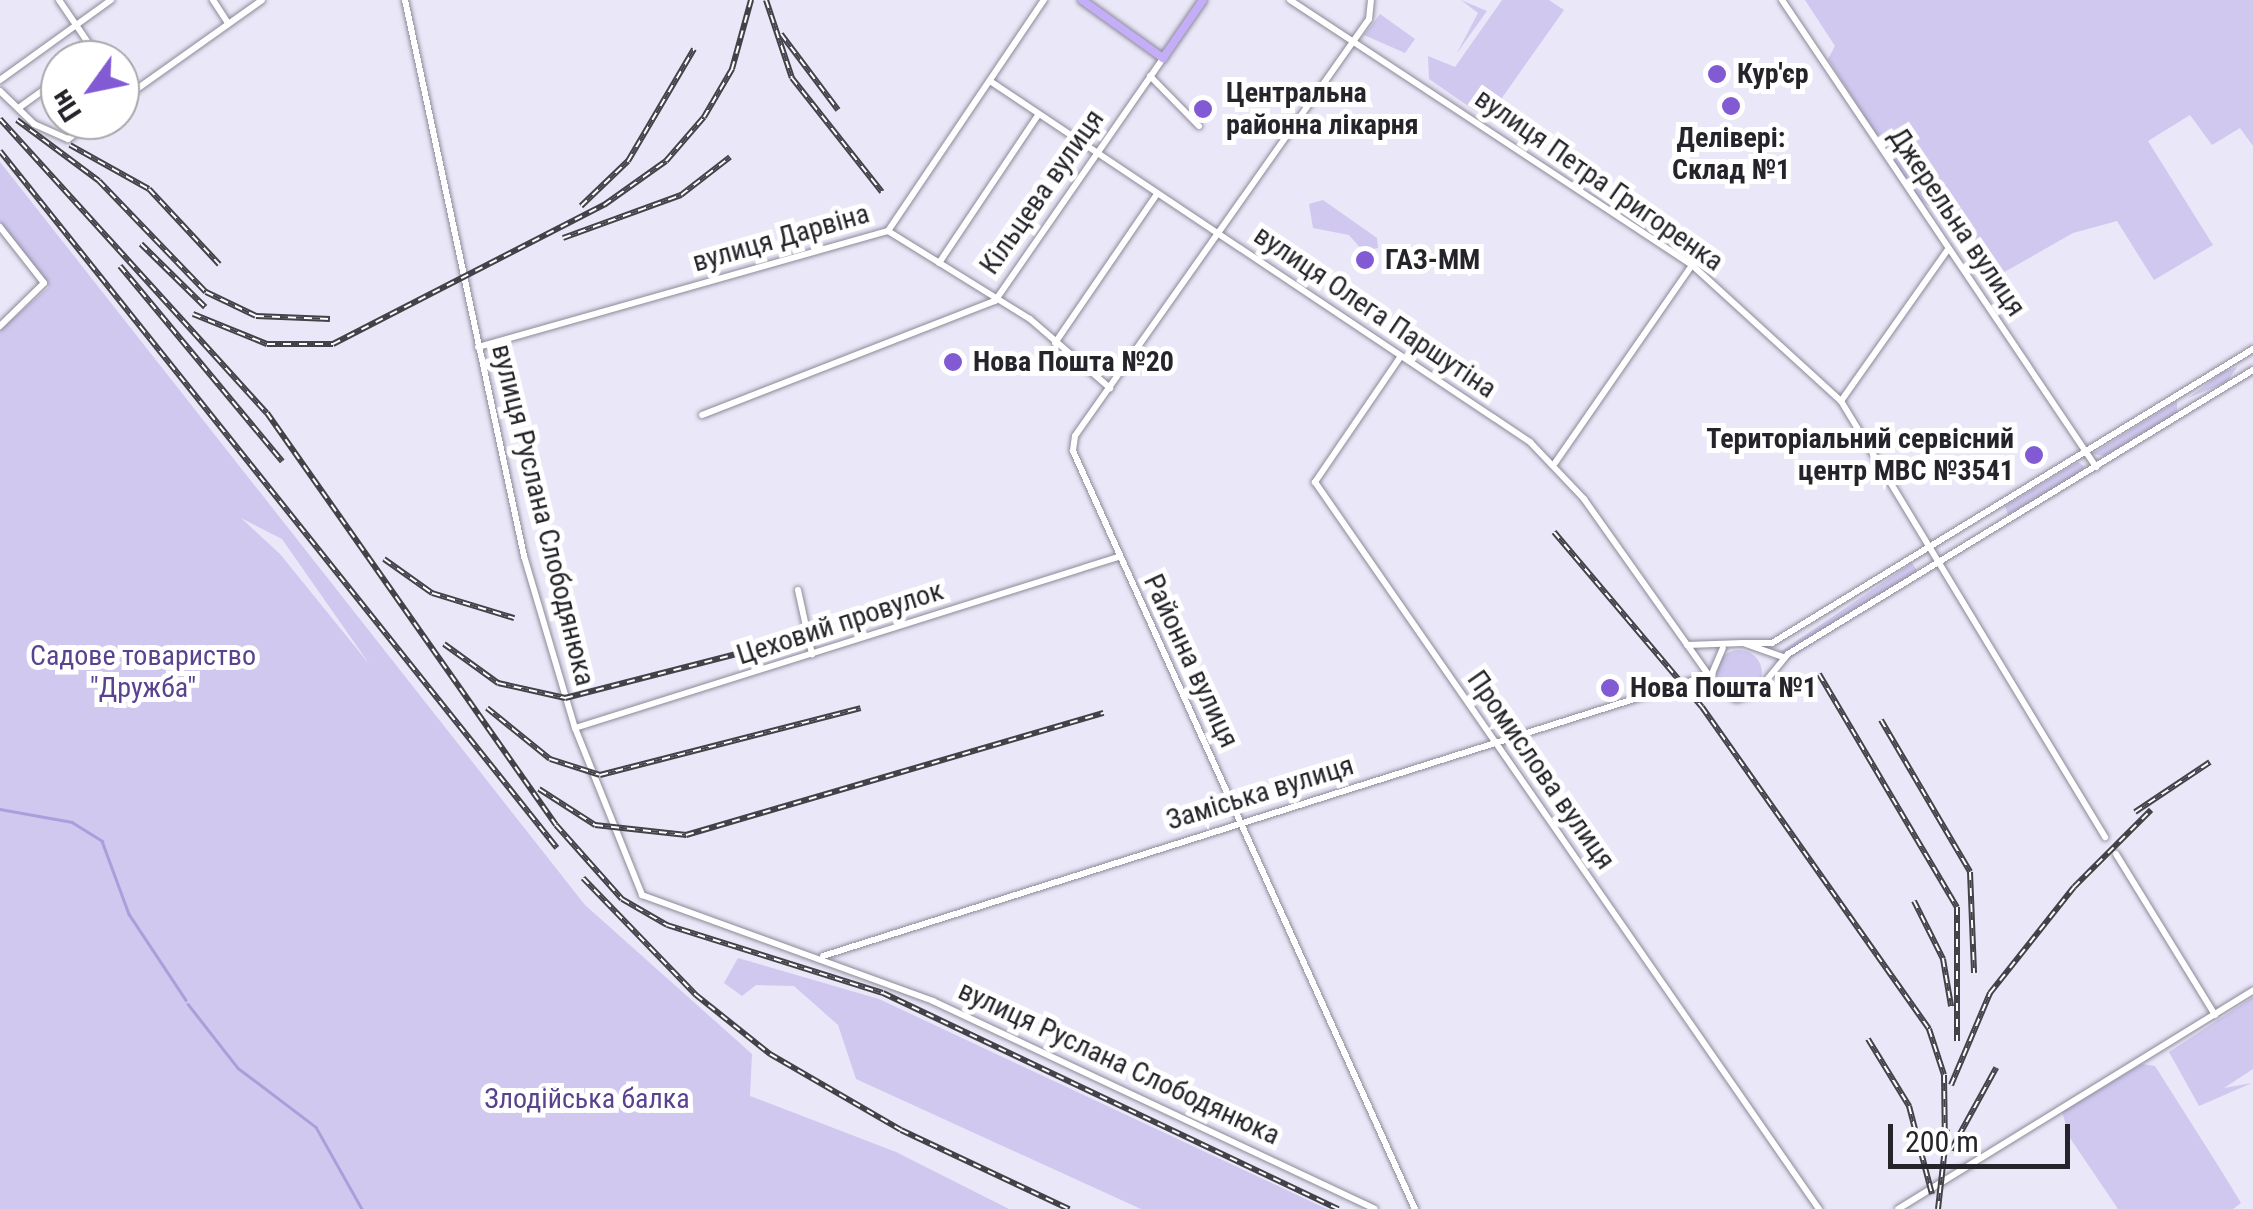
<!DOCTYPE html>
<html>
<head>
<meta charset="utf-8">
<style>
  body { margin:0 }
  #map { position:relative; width:2253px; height:1209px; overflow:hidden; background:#eae7f8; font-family:"Roboto Condensed",sans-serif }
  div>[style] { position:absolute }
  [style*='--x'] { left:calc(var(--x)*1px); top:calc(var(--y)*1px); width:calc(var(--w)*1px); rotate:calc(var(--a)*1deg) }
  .green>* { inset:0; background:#d0c8ef; transform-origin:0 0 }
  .round { border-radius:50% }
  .stream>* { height:2.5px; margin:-1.25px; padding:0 1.25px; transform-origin:1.25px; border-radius:1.25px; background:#ac9edb }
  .roads { filter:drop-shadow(0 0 2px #8c8998) drop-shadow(0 0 2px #8c8998) }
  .minor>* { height:6px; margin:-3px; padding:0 3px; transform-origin:3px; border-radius:3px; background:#fff }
  .major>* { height:8px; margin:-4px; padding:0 4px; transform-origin:4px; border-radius:4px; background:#c4aef7 }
  .rail>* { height:6px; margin-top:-3px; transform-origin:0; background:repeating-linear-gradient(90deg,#fff 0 8px,#434249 0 16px); box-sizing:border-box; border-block:2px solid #434249 }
  .dots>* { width:28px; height:28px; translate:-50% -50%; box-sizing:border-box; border:5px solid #fff; border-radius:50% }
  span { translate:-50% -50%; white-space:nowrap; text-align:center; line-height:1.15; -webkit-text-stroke:10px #fff; paint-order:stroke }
  .poi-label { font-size:28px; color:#25242a; font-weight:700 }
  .left { translate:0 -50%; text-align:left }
  .right { translate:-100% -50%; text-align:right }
  .street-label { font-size:28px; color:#25242a }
  .park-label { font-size:28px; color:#59438e }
  .north { position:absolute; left:40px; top:40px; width:100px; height:100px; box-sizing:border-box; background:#fff; border:2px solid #a8a7aa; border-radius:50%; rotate:237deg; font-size:28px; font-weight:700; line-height:40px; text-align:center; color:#25242a }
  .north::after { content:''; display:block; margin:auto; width:35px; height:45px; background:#815ad4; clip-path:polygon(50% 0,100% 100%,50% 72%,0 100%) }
  .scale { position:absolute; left:1888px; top:1124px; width:182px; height:45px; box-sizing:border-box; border:5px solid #25242a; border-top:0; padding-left:12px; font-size:30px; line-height:35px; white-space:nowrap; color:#25242a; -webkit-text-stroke:8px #fff; paint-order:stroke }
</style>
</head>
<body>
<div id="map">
  <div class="green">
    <div style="clip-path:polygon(1461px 0,1487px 11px,1457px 53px,1478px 13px)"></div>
    <div style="clip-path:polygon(1502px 0,1549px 0,1564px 10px,1487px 119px,1429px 79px,1428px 56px,1455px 67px)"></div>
    <div style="clip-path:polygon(1805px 0,2253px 0,2253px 146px,2240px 128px,2212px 145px,2190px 115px,2148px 141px,2213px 245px,2154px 280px,2117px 221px,2073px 233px,2001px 274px,1950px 207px,1936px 212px,1916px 196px,1828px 59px,1835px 46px)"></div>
    <div style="clip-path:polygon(1380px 14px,1415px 39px,1405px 53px,1364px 35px)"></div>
    <div style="clip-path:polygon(evenodd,0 162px,585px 905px,752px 1054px,750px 1096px,896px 1152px,1009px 1209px,0 1209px,0 330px,49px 287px,0 222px,0 162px,241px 518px,282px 539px,370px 665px,280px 554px,241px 518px)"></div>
    <div style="clip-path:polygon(1323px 200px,1377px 238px,1378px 248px,1363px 251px,1349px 235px,1313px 228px,1309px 204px)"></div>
    <div style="clip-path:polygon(2237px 367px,2227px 382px,2188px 398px,2223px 372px)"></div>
    <div style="clip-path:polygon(2177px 401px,2177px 413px,2105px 456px,2092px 454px)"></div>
    <div style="clip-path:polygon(2078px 462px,2085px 467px,2076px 476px,2008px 515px,2005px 506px)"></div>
    <div style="left:1912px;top:563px;width:11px;height:166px;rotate:56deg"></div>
    <div class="round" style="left:1716px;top:650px;width:46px;height:46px"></div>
    <div style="clip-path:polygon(738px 958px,879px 999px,1327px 1209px,1141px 1209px,856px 1079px,838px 1025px,794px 986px,756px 985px,742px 996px,724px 983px)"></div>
    <div style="clip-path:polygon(2253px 997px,2253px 1069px,2224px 1088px,2252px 1083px,2199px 1106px,2169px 1052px)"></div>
    <div style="clip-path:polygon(2142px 1064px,2155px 1066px,2219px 1167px,2241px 1203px,2233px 1209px,2118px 1209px,2070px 1138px,2062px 1112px)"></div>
  </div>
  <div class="stream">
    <div style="--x:0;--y:809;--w:73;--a:10.2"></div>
    <div style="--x:72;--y:822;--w:36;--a:32"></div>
    <div style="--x:102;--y:841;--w:78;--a:69.7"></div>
    <div style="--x:129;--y:914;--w:103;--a:56.5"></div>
    <div style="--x:188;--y:1004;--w:81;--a:52"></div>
    <div style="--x:238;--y:1068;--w:98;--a:37.1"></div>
    <div style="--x:316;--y:1127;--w:94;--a:60.7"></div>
  </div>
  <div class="roads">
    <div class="minor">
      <div style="--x:59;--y:0;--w:73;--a:55.7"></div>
      <div style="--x:213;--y:0;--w:27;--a:57"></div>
      <div style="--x:405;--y:0;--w:569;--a:77.92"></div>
      <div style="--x:524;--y:556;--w:179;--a:73.5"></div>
      <div style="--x:575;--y:728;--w:180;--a:68.1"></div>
      <div style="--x:642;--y:895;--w:310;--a:20"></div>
      <div style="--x:933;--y:1001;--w:488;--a:25.2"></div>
      <div style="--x:1290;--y:0;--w:481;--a:33.4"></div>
      <div style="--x:1692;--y:265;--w:202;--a:42.4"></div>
      <div style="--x:1841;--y:401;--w:510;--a:58.8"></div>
      <div style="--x:1371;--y:0;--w:19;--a:96"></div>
      <div style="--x:1369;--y:19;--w:510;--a:125.19"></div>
      <div style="--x:1075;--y:436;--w:15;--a:98"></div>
      <div style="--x:1073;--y:451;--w:832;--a:65.72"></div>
      <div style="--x:1782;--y:0;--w:563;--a:56.08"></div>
      <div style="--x:1150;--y:76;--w:70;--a:45.6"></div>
      <div style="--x:0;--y:80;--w:137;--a:-35.8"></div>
      <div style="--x:990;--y:81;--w:650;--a:33.76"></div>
      <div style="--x:1530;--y:442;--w:79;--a:46.5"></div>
      <div style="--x:1584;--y:499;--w:234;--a:54.7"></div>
      <div style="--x:1719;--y:690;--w:20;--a:27"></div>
      <div style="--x:1737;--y:699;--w:20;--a:-18"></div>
      <div style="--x:1756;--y:693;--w:50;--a:-50.6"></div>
      <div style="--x:1788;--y:654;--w:545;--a:-31.41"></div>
      <div style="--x:0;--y:91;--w:47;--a:44.1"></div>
      <div style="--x:34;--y:124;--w:37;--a:24"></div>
      <div style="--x:68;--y:139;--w:32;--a:-36"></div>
      <div style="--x:120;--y:101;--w:174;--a:-35.4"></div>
      <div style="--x:20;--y:107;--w:49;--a:-35.9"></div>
      <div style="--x:0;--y:227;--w:71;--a:51.8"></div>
      <div style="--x:44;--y:283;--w:62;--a:135.7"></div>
      <div style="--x:888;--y:231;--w:167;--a:31.8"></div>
      <div style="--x:1030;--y:319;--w:106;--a:40.8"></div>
      <div style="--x:939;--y:263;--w:178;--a:-56.2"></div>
      <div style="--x:1055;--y:343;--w:181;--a:-55.6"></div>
      <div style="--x:478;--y:347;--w:426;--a:-15.8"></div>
      <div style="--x:888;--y:231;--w:279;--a:-56"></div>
      <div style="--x:1401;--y:356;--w:153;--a:124.3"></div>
      <div style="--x:1315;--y:482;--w:885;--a:55.27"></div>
      <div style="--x:1841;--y:401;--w:184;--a:-54.8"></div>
      <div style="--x:702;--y:415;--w:314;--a:-21.3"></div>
      <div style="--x:995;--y:301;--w:295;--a:-55.3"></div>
      <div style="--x:1555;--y:463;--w:241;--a:-55.3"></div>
      <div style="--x:798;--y:590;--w:66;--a:77.7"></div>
      <div style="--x:1743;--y:643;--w:29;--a:0"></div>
      <div style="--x:1772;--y:643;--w:564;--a:-31.43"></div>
      <div style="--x:1687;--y:645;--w:56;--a:-2"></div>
      <div style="--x:1743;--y:643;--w:42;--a:19.3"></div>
      <div style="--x:1711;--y:676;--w:30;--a:-67"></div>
      <div style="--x:575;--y:728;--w:569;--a:-17.48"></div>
      <div style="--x:2116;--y:854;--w:189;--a:58.4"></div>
      <div style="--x:823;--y:956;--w:930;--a:-17.58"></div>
      <div style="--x:1898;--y:1209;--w:417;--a:-31.6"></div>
    </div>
    <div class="major">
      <div style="--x:1082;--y:0;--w:100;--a:35.6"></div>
      <div style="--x:1163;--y:58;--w:70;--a:-55.4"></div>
    </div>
  </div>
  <div class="rail">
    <div style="--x:766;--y:0;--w:82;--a:71.6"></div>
    <div style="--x:792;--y:78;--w:145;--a:51.7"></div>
    <div style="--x:781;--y:34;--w:95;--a:53.1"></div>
    <div style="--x:0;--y:119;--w:397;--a:47.8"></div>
    <div style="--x:267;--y:413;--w:503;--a:54.95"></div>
    <div style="--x:556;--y:825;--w:99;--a:48.3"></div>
    <div style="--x:622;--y:899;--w:52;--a:30"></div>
    <div style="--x:667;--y:925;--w:226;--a:17.5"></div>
    <div style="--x:883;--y:993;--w:504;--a:25.39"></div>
    <div style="--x:17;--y:120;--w:102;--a:36.6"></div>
    <div style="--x:99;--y:181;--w:154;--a:46.1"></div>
    <div style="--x:206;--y:292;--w:55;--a:25.6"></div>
    <div style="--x:256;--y:316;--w:74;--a:2.3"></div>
    <div style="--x:70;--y:145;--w:90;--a:29.1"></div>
    <div style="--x:149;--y:189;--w:103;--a:47"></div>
    <div style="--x:0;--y:151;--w:892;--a:51.37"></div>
    <div style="--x:581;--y:206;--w:65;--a:-43.8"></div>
    <div style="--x:628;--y:161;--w:130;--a:-59.5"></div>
    <div style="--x:563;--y:238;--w:126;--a:-20"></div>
    <div style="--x:681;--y:195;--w:62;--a:-37.8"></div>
    <div style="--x:141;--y:244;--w:90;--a:44.5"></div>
    <div style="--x:120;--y:266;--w:254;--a:50.3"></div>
    <div style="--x:193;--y:314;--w:80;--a:22.1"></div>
    <div style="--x:267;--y:344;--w:66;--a:0"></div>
    <div style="--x:333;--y:344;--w:305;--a:-27.2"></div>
    <div style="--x:604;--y:205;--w:76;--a:-35.4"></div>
    <div style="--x:666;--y:161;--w:58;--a:-49.2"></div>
    <div style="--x:704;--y:117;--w:56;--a:-59.7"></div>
    <div style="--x:732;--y:69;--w:72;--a:-74.6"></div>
    <div style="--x:1554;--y:532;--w:229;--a:49.8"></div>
    <div style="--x:1702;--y:707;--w:394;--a:54.8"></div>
    <div style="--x:1929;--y:1029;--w:48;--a:71.9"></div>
    <div style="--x:1944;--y:1075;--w:69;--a:89.2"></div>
    <div style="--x:384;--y:559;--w:59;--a:35.3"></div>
    <div style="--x:432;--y:593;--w:86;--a:17"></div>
    <div style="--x:444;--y:644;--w:67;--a:35.8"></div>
    <div style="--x:498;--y:683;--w:69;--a:12.6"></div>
    <div style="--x:565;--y:698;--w:193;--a:-14.4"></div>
    <div style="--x:1819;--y:674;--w:271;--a:59.4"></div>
    <div style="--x:1957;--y:907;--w:134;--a:90"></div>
    <div style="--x:487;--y:708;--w:81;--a:39"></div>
    <div style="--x:550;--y:759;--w:52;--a:17.7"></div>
    <div style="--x:600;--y:775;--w:269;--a:-14.4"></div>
    <div style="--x:1881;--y:720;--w:176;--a:59.6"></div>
    <div style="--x:1970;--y:872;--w:101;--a:87.7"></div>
    <div style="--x:539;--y:789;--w:67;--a:32.7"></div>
    <div style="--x:595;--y:825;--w:92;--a:6.3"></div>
    <div style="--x:686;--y:835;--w:435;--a:-16.3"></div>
    <div style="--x:2135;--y:812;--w:90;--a:-33.7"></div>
    <div style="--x:583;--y:878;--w:163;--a:46"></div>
    <div style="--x:696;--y:995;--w:95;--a:38.6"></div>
    <div style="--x:770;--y:1054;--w:151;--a:30.1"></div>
    <div style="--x:901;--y:1130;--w:186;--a:25.2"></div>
    <div style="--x:1914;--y:901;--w:65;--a:63.4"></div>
    <div style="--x:1943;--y:959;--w:48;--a:80.3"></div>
    <div style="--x:1868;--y:1039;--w:79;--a:58.5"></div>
    <div style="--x:1909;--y:1106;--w:91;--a:75.4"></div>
    <div style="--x:1951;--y:1085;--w:100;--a:-67"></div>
    <div style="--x:1990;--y:993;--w:135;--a:-51.6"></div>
    <div style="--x:2074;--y:887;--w:109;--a:-45"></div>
    <div style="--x:1951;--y:1150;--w:94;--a:-61.2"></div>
    <div style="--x:1938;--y:1209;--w:80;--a:-83.5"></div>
  </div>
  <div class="dots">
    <div style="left:1717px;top:74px;background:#815ad4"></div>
    <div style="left:1731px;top:106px;background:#815ad4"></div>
    <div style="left:1203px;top:109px;background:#815ad4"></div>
    <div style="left:1365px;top:260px;background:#815ad4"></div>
    <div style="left:953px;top:362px;background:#815ad4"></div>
    <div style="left:2034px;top:455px;background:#815ad4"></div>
    <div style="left:1610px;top:688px;background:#815ad4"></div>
  </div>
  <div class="poi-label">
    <span class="left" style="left:1737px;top:74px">Кур'єр</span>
    <span class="left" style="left:1226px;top:109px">Центральна<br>районна лікарня</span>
    <span style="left:1731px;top:154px">Делівері:<br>Склад №1</span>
    <span class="left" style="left:1385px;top:260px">ГАЗ-ММ</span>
    <span class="left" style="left:973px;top:362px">Нова Пошта №20</span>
    <span class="right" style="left:2014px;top:455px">Територіальний сервісний<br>центр МВС №3541</span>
    <span class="left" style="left:1630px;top:688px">Нова Пошта №1</span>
  </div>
  <div class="street-label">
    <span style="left:1599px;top:180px;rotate:35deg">вулиця Петра Григоренка</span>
    <span style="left:1042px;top:192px;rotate:-55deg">Кільцева вулиця</span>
    <span style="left:1957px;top:222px;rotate:56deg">Джерельна вулиця</span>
    <span style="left:781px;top:238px;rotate:-16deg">вулиця Дарвіна</span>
    <span style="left:1375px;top:312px;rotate:34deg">вулиця Олега Паршутіна</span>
    <span style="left:543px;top:515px;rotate:76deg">вулиця Руслана Слободянюка</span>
    <span style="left:840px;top:623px;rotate:-18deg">Цеховий провулок</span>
    <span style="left:1191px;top:661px;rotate:65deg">Районна вулиця</span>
    <span style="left:1541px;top:770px;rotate:55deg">Промислова вулиця</span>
    <span style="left:1260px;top:793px;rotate:-17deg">Заміська вулиця</span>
    <span style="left:1119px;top:1063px;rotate:25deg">вулиця Руслана Слободянюка</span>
  </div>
  <div class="park-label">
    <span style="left:143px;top:672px">Садове товариство<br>"Дружба"</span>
    <span style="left:587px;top:1099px">Злодійська балка</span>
  </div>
  <div class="north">Пн</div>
  <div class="scale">200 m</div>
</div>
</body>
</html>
